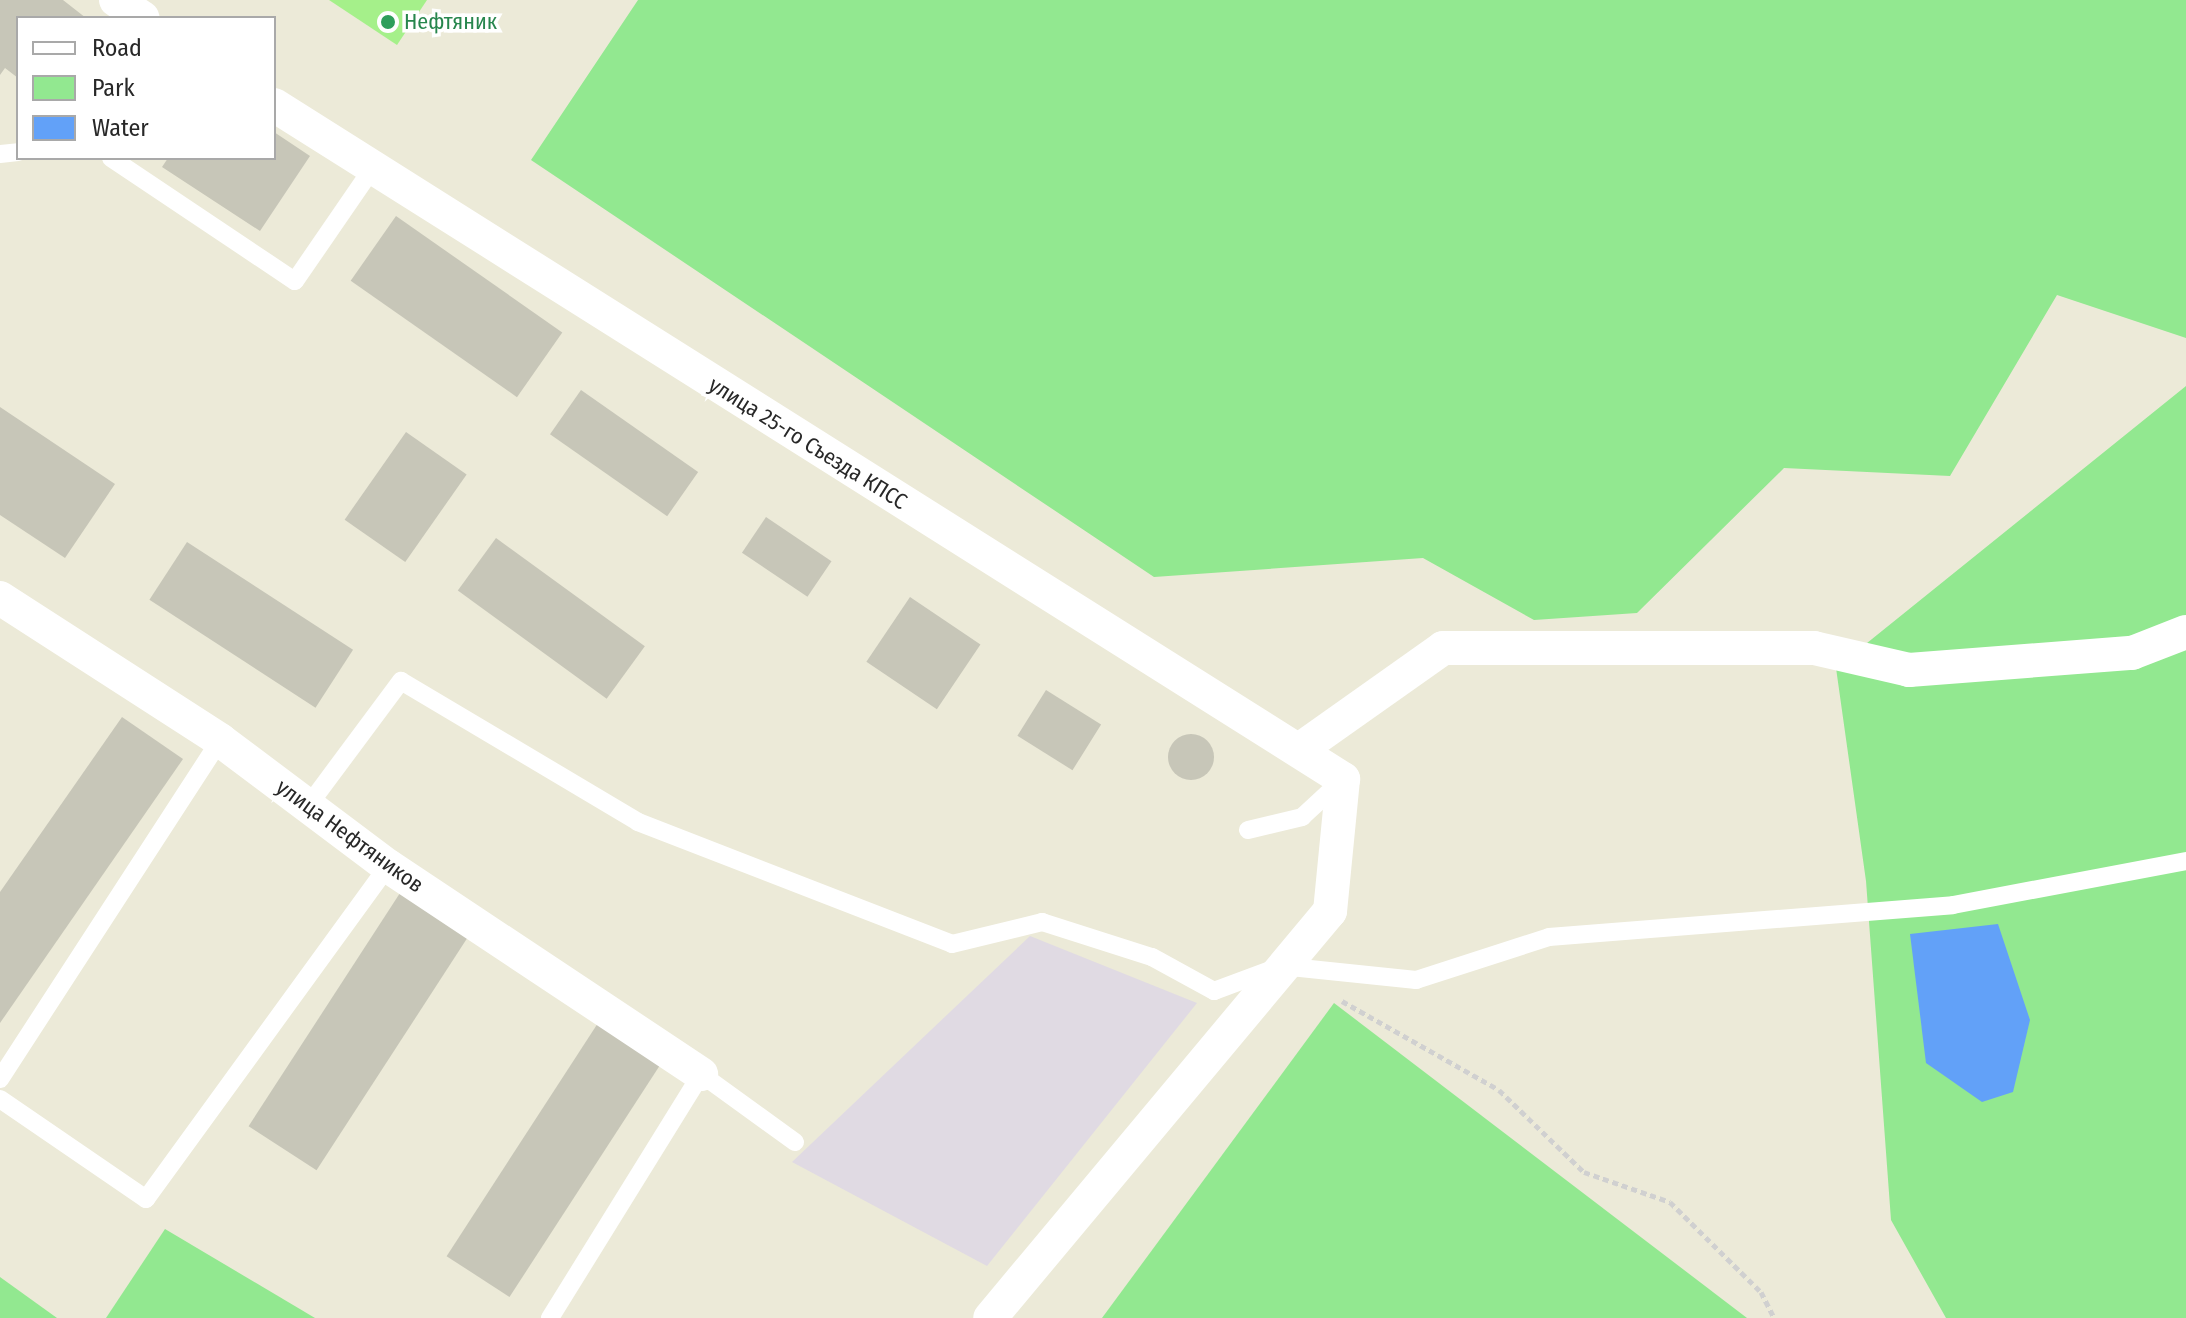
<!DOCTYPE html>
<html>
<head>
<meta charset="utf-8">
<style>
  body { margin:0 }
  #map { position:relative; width:2186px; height:1318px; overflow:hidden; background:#ecead8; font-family:"Fira Sans Condensed",sans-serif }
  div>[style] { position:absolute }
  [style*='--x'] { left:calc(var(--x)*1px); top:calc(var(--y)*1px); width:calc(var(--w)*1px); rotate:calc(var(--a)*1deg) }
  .industrial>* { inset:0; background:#e0dae3 }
  .green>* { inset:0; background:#92e890 }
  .pitch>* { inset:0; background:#a5f08a }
  .water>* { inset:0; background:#62a1f8 }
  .building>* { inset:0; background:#c7c6b8; transform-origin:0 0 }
  .round { border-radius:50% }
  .path>* { height:5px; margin-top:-2.5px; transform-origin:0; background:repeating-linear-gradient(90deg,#d0d0d0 0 6px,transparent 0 10px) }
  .service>* { height:18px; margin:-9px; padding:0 9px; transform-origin:9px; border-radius:9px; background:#fff }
  .minor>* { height:34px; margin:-17px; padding:0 17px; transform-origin:17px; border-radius:17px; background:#fff }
  .dots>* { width:22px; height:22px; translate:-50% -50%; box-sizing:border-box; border:4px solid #fff; border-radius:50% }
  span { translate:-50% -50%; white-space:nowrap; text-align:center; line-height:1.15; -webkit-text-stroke:7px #fff; paint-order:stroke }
  .leisure-label { font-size:22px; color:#27864d }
  .left { translate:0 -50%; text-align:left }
  .street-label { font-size:22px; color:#282828 }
  .legend { position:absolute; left:16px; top:16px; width:260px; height:144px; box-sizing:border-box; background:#fff; border:2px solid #a9a9a9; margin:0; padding:10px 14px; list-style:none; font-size:24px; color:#282828 }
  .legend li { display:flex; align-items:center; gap:16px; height:40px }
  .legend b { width:40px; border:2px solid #a9a9a9 }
</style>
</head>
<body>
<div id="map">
  <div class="industrial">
    <div style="clip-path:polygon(1030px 936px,1197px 1003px,987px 1266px,792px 1162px)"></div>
  </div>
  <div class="green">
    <div style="clip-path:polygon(638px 0,2186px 0,2186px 338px,2057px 295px,1950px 476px,1784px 468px,1637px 613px,1534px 620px,1423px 558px,1154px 577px,531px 160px)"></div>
    <div style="clip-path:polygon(2186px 386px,2186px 1318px,1946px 1318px,1891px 1220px,1866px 881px,1836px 668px)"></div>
    <div style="clip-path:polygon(1334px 1003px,1747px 1318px,1102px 1318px)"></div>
    <div style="clip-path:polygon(165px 1229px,315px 1318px,106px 1318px)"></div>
    <div style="clip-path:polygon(0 1277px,57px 1318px,0 1318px)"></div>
  </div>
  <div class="pitch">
    <div style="clip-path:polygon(329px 0,427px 0,397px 45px)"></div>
  </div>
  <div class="water">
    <div style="clip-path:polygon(1998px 924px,2030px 1020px,2013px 1092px,1982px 1102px,1926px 1063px,1910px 934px)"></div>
  </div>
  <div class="building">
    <div style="clip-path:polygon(0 0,63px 0,86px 18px,18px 18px,18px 78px,5px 68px,0 75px)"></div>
    <div style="clip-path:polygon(274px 132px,310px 156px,260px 231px,162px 167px,168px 158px,274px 158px)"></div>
    <div style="left:396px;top:216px;width:203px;height:79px;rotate:35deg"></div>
    <div style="left:581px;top:390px;width:143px;height:54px;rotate:35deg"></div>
    <div style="clip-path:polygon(0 407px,115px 484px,65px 558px,0 515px)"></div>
    <div style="left:406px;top:432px;width:74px;height:107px;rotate:35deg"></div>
    <div style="left:766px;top:517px;width:79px;height:43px;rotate:34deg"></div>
    <div style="left:496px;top:538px;width:184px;height:65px;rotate:36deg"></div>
    <div style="left:187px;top:542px;width:198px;height:69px;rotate:33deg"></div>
    <div style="left:910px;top:597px;width:85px;height:78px;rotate:34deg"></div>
    <div style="left:1046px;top:690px;width:65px;height:54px;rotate:32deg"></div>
    <div style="clip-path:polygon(122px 717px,183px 759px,0 1023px,0 892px)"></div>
    <div class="round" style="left:1168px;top:734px;width:46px;height:46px"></div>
    <div style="left:400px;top:893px;width:81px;height:278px;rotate:33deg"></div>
    <div style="left:598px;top:1023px;width:75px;height:278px;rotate:33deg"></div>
  </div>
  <div class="path">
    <div style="--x:1342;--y:1001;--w:180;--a:29.5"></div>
    <div style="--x:1499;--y:1090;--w:118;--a:44"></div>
    <div style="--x:1584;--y:1172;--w:91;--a:19.2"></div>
    <div style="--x:1670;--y:1202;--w:128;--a:44.7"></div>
    <div style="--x:1761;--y:1292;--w:29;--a:63"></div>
  </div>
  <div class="service">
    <div style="--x:0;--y:154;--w:18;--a:-6"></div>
    <div style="--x:111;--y:158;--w:221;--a:33.8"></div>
    <div style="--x:295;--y:281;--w:136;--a:-55.5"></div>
    <div style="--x:308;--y:806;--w:156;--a:-53.4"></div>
    <div style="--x:401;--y:681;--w:276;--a:30.7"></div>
    <div style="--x:638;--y:822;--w:337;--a:21.2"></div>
    <div style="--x:952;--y:944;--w:93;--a:-13.7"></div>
    <div style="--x:1042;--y:922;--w:115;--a:17.7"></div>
    <div style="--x:1152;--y:957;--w:71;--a:28.7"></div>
    <div style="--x:1214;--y:991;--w:72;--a:-20.5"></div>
    <div style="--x:1281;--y:966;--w:136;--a:5.9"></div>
    <div style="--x:1416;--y:980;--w:140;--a:-17.9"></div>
    <div style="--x:1549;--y:937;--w:405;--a:-4.5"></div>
    <div style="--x:1953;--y:905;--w:237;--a:-10.7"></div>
    <div style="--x:1248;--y:830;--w:56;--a:-13.5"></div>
    <div style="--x:1302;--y:817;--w:53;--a:-42.7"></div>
    <div style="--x:0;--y:1079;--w:404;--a:-57"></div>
    <div style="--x:0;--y:1099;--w:177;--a:34.4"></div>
    <div style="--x:146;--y:1199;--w:412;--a:-54"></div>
    <div style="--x:550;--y:1318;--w:287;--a:-58.2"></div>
    <div style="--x:701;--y:1074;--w:116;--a:35.9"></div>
  </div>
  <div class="minor">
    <div style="--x:116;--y:0;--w:32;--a:34"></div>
    <div style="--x:274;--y:105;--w:1264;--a:32.23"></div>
    <div style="--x:1343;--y:779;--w:133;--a:95.6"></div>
    <div style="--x:1330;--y:911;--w:530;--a:129.87"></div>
    <div style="--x:0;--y:598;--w:262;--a:32.8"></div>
    <div style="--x:220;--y:740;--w:210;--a:36.9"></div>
    <div style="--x:388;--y:866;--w:376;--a:33.6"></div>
    <div style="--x:1299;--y:750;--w:176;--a:-35.3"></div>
    <div style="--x:1443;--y:648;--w:371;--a:0"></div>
    <div style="--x:1814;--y:648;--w:98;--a:13"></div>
    <div style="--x:1909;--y:670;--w:224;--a:-4.4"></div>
    <div style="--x:2132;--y:653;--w:58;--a:-21.3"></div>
  </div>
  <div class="dots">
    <div style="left:388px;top:22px;background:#2e9e5b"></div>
  </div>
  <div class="leisure-label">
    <span class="left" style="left:404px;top:22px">Нефтяник</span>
  </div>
  <div class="street-label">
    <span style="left:808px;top:443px;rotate:32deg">улица 25-го Съезда КПСС</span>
    <span style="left:350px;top:836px;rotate:36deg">улица Нефтяников</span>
  </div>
  <ul class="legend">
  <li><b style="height:10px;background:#fff"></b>Road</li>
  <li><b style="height:22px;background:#92e890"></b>Park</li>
  <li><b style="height:22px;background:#62a1f8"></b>Water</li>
  </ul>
</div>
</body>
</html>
